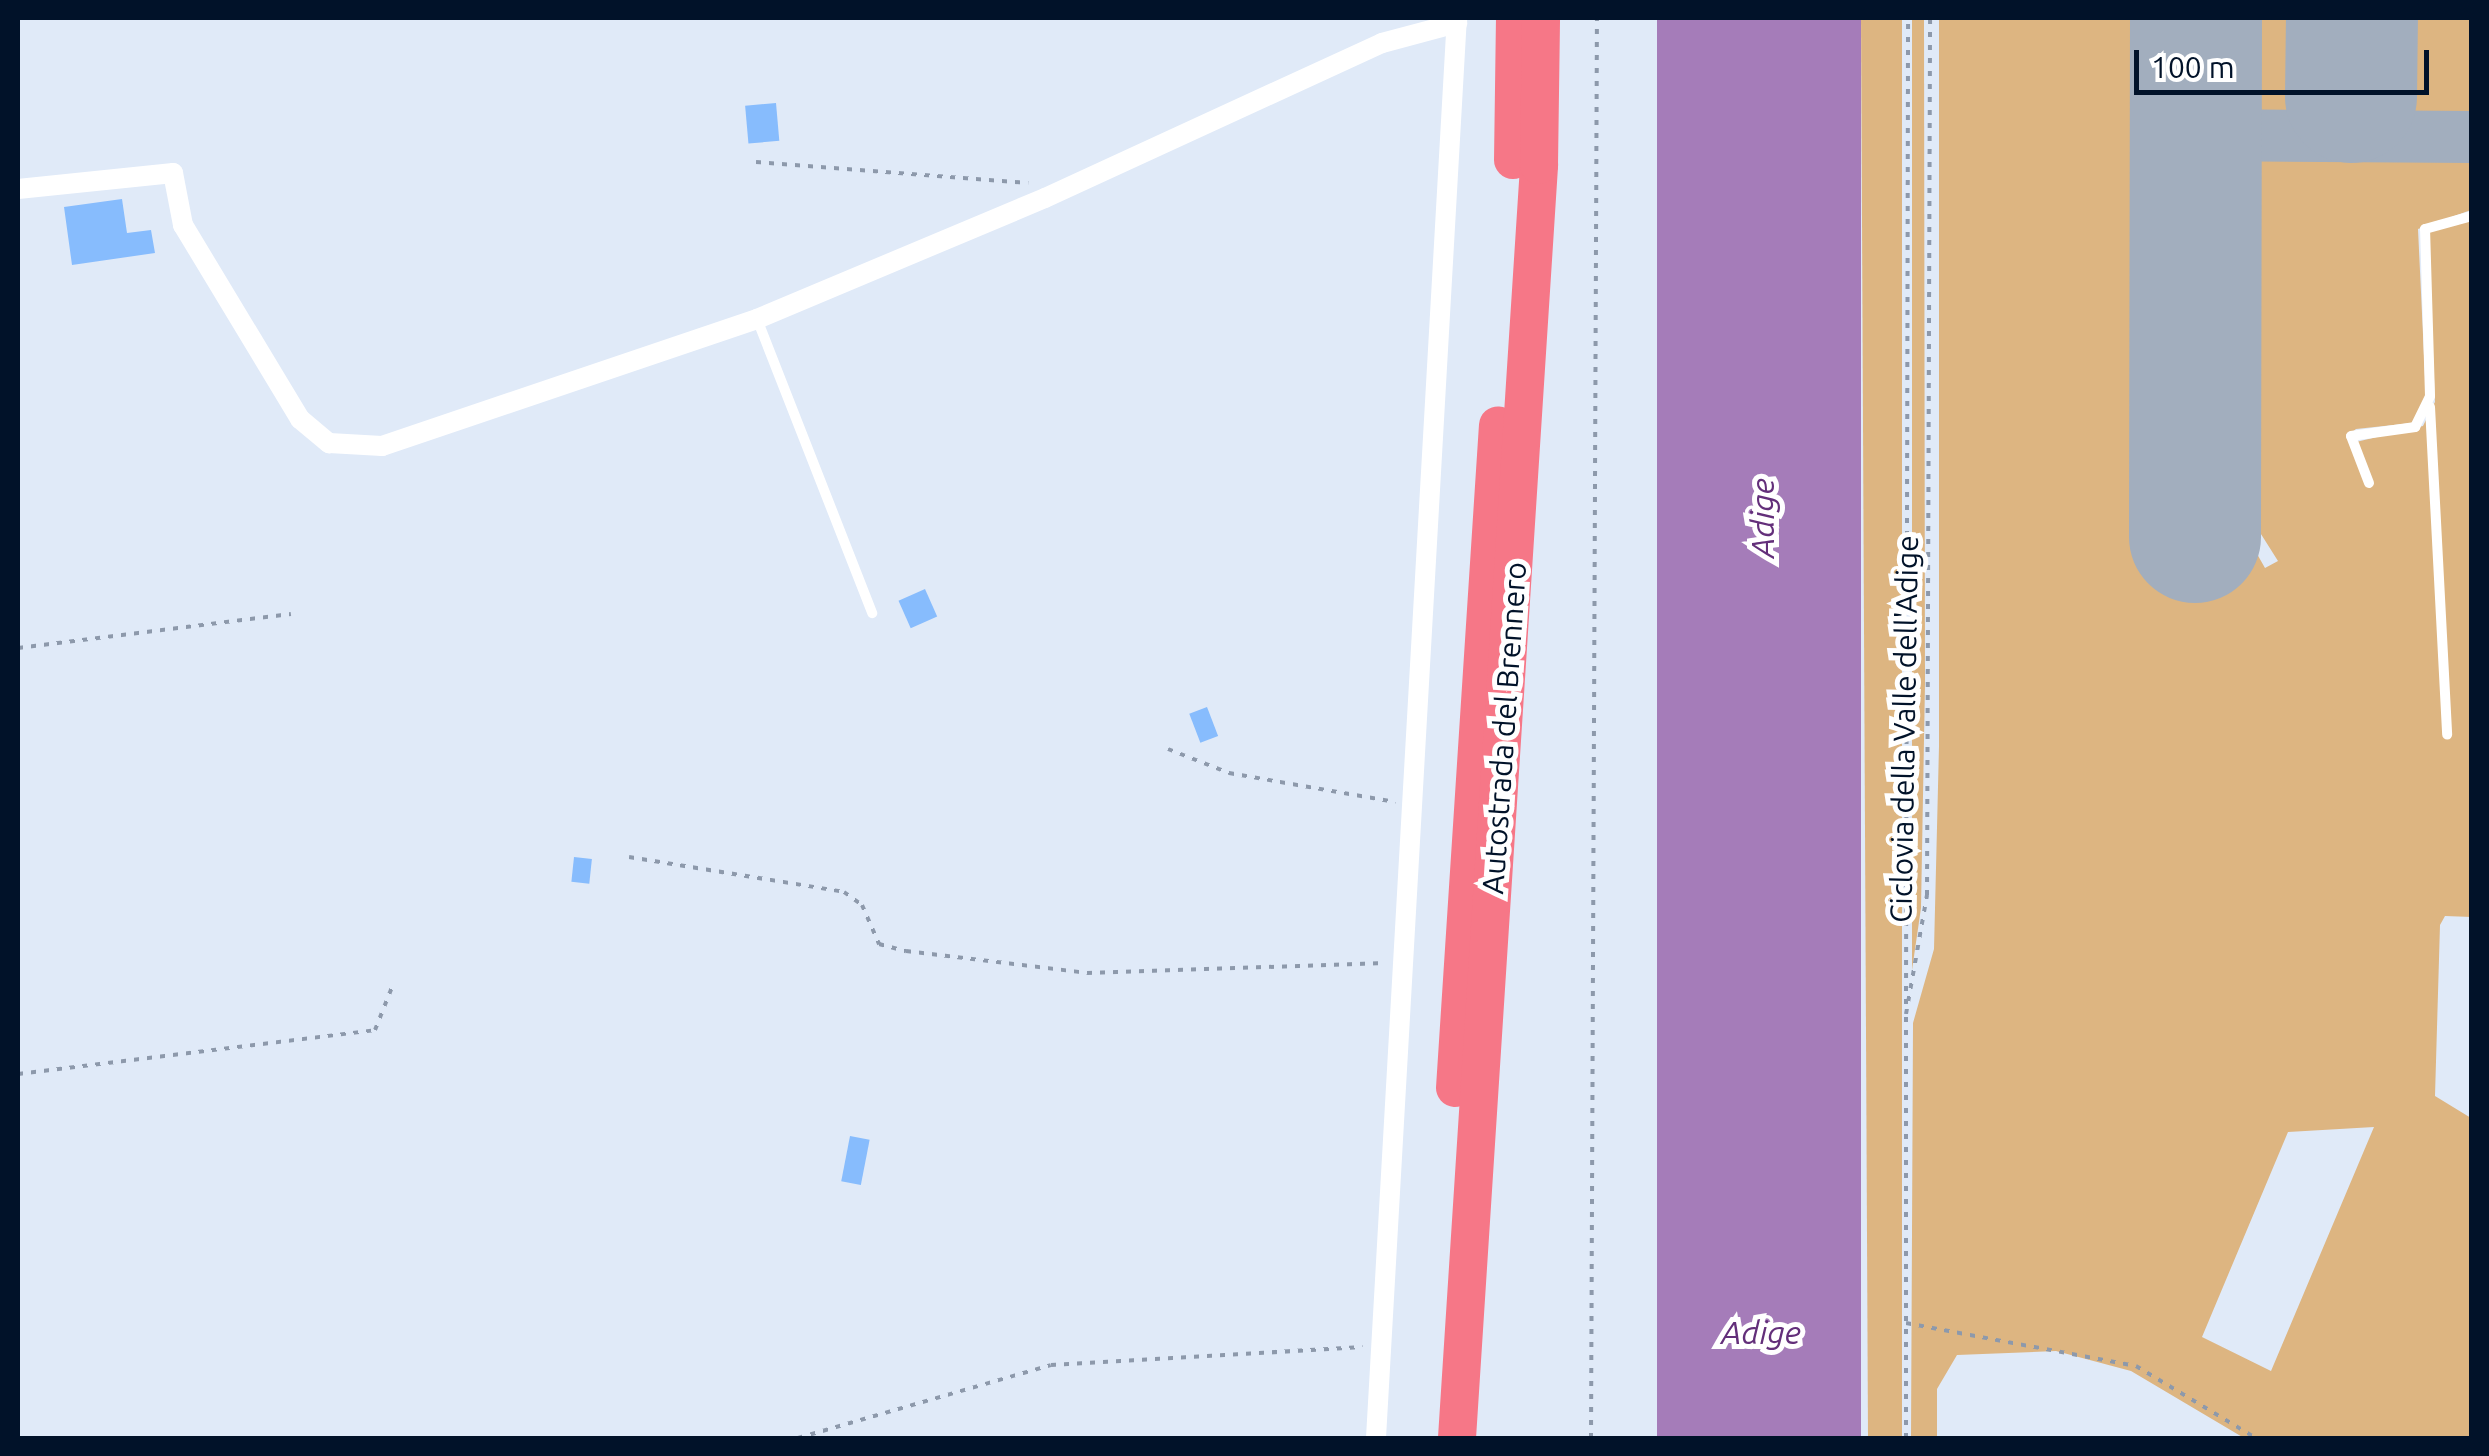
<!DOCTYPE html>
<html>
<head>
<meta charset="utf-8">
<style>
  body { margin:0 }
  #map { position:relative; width:2489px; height:1456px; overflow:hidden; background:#e0eaf8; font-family:Ubuntu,sans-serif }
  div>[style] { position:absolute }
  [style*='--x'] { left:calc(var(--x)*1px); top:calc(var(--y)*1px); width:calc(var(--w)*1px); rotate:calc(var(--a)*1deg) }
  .green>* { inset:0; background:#ddb581 }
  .water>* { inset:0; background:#a57cb9; transform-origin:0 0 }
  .taxiway>* { height:52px; margin:-26px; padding:0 26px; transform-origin:26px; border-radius:26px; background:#a2aebe }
  .runway>* { height:132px; margin:-66px; padding:0 66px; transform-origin:66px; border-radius:66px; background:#a2aebe }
  .building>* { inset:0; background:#87bcfd; transform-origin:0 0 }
  .path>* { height:4px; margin-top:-2px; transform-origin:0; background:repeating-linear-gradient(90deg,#8d99ab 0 5px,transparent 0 13px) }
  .lane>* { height:10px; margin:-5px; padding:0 5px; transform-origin:5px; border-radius:5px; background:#fff }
  .street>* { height:20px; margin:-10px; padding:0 10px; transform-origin:10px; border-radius:10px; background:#fff }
  .highway>* { height:38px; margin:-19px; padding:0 19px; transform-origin:19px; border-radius:19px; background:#f67787 }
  span { translate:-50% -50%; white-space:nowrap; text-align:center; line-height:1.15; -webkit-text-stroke:10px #fff; paint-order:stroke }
  .street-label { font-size:30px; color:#011229 }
  .water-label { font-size:32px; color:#632f7a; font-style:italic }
  .frame { position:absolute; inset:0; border:20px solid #011229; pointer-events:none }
  .scale { position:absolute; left:2134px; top:50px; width:295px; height:45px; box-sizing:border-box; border:5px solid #011229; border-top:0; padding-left:12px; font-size:30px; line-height:35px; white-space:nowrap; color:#011229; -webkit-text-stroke:8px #fff; paint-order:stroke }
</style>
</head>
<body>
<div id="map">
  <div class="green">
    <div style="clip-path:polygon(1861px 18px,1902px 18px,1902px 1438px,1868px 1438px)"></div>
    <div style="clip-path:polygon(1912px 18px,1924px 18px,1925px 684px,1921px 908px,1912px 970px)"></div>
    <div style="clip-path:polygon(evenodd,1939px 18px,2149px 18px,2149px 537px,2248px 538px,2265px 568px,2278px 561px,2242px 504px,2243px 148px,2250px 140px,2471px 142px,2471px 210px,2418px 229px,2426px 398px,2412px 423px,2356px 429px,2346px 437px,2356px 442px,2423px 426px,2435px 402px,2428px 232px,2471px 220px,2472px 917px,2445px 916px,2440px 925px,2435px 1096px,2471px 1118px,2471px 1438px,2244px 1438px,2131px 1371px,2056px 1351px,1957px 1355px,1937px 1389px,1937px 1438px,1911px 1438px,1913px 1023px,1934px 949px,1939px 746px,1939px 18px,2374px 1127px,2271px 1371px,2202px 1337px,2288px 1132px,2374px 1127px)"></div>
    <div style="clip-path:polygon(2243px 18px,2471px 18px,2471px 132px,2251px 129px,2243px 116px)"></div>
  </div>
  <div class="water">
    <div style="left:1657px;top:18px;width:204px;height:1420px"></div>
  </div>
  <div class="taxiway">
    <div style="--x:2196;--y:135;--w:276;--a:0.4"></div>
  </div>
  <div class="runway">
    <div style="--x:2351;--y:97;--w:79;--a:-89.3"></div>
    <div style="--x:2195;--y:537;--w:519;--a:-89.89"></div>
  </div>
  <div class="building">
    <div style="left:776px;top:103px;width:38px;height:31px;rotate:85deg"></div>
    <div style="clip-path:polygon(122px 199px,127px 233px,151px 230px,155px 253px,72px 265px,64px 207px)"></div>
    <div style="left:925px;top:589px;width:30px;height:29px;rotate:66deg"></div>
    <div style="left:1207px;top:707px;width:31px;height:19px;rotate:69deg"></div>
    <div style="left:574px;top:857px;width:18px;height:25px;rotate:6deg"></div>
    <div style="left:850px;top:1136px;width:20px;height:46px;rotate:11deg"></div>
  </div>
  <div class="path">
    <div style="--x:756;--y:162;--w:273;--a:4.4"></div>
    <div style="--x:18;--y:648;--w:275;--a:-7.1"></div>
    <div style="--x:1168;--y:749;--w:66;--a:21.5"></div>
    <div style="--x:1229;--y:773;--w:169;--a:9.9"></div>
    <div style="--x:629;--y:857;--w:218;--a:9.2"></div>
    <div style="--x:844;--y:892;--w:22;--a:36"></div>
    <div style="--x:862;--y:905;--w:43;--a:66.4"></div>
    <div style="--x:879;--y:944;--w:28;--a:15"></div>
    <div style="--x:906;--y:951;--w:182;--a:6.9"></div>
    <div style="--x:1087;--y:973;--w:298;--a:-1.9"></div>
    <div style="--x:1906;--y:1004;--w:986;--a:-89.88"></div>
    <div style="--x:18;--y:1074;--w:360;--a:-7"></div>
    <div style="--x:375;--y:1030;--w:46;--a:-68.4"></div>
    <div style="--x:1906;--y:1323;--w:234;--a:10.6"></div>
    <div style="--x:2136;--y:1366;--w:140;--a:31"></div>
    <div style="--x:798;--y:1438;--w:263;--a:-16.1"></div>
    <div style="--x:1051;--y:1365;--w:312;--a:-3.3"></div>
    <div style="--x:1591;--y:1438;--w:1420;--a:-89.76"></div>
    <div style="--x:1906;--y:1438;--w:424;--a:-90"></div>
    <div style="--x:1906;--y:1014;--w:121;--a:-80"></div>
    <div style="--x:1927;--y:895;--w:877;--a:-89.8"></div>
  </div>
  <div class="lane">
    <div style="--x:757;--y:319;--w:316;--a:68.6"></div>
    <div style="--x:2430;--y:407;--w:328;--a:87"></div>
    <div style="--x:2369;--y:483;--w:50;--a:-111"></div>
    <div style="--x:2351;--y:436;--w:65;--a:-8"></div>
    <div style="--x:2415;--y:427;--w:34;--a:-64"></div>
    <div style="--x:2430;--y:396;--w:167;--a:-91.7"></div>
    <div style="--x:2425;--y:229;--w:49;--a:-15.5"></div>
  </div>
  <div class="street">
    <div style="--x:18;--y:189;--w:156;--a:-5.9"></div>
    <div style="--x:173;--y:173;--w:53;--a:79.1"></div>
    <div style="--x:183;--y:225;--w:227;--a:58.9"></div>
    <div style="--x:300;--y:419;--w:38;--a:40"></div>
    <div style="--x:329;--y:443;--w:53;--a:3.2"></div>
    <div style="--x:382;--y:446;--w:396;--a:-18.7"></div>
    <div style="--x:757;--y:319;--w:312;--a:-22.8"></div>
    <div style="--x:1045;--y:198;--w:371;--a:-24.7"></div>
    <div style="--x:1382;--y:43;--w:78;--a:-14.9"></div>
    <div style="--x:1376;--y:1438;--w:1422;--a:-86.74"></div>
  </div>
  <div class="highway">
    <div style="--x:1513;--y:160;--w:142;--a:-89.2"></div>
    <div style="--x:1455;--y:1088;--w:664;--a:-86.29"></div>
    <div style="--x:1457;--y:1438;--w:1276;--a:-86.31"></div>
    <div style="--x:1539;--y:165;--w:147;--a:-89.2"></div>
  </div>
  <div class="street-label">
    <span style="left:1504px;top:728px;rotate:-86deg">Autostrada del Brennero</span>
    <span style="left:1904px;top:729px;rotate:-89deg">Ciclovia della Valle dell'Adige</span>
  </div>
  <div class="water-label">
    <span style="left:1762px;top:518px;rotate:-90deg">Adige</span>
    <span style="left:1761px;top:1332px">Adige</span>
  </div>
  <div class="frame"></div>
  <div class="scale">100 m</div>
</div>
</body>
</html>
